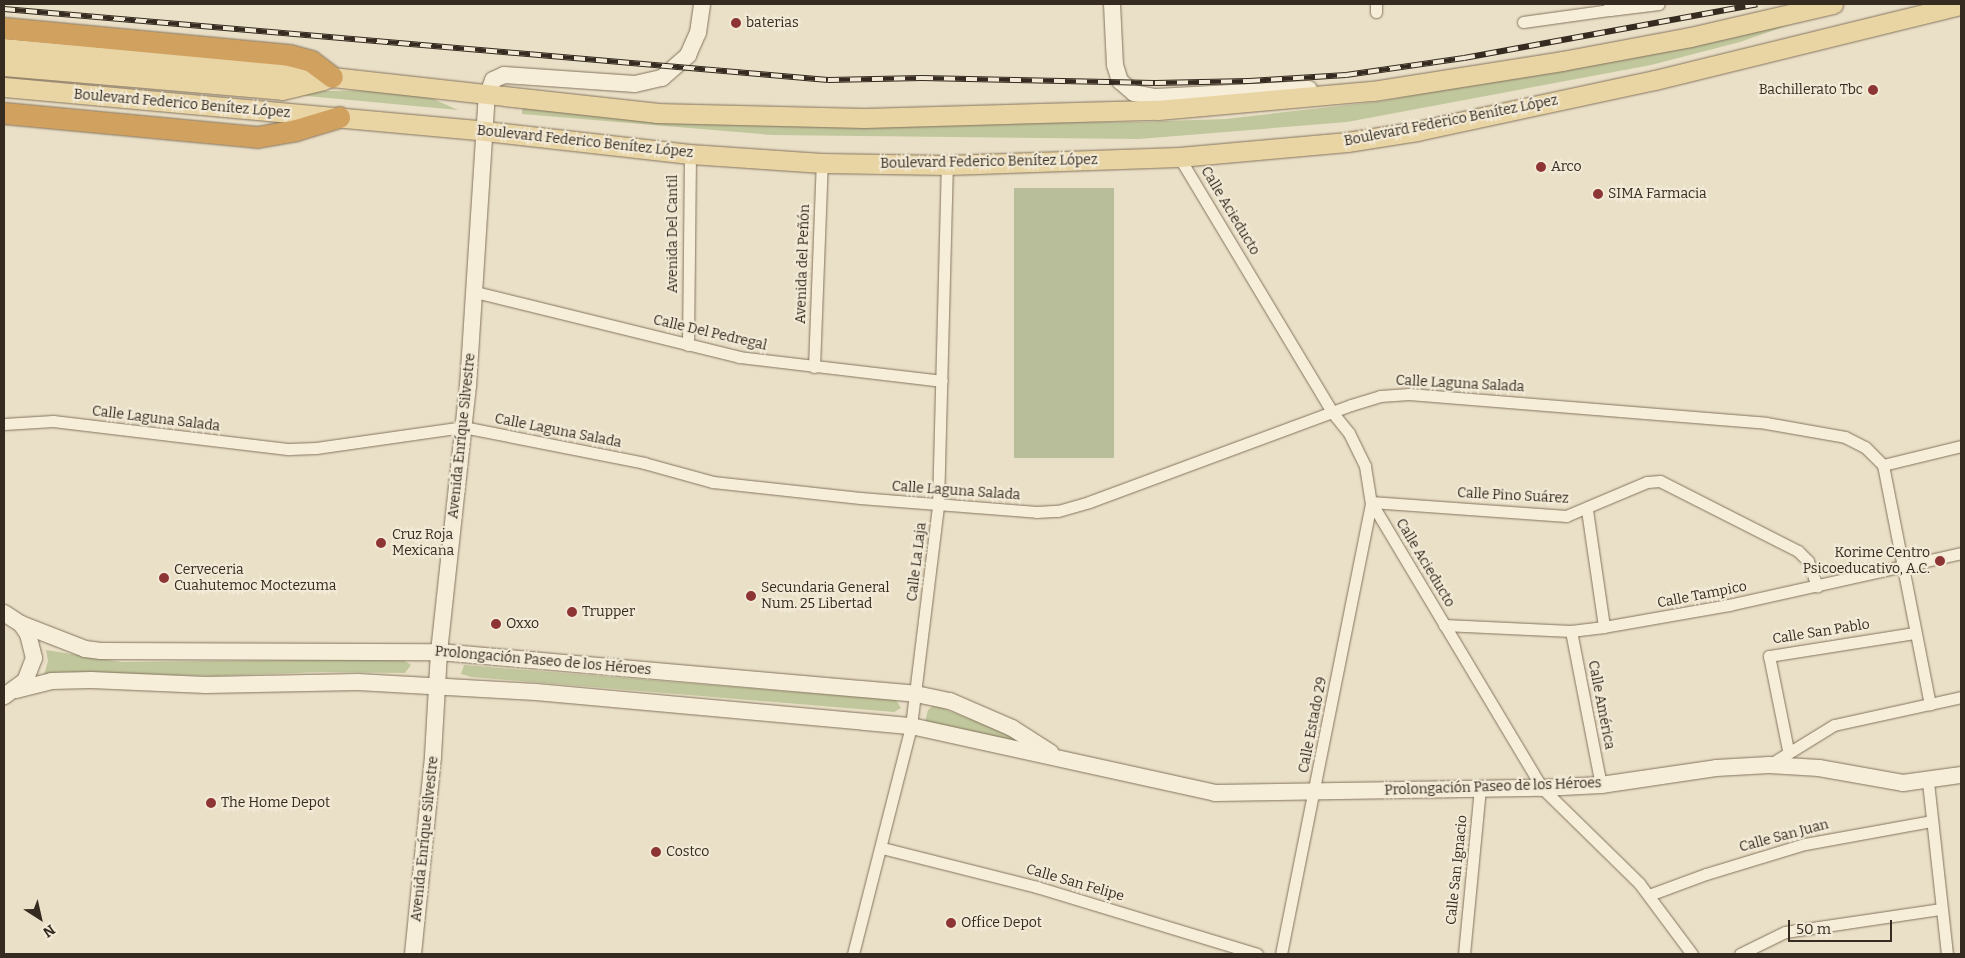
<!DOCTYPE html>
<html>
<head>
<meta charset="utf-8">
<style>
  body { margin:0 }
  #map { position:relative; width:1965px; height:958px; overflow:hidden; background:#eae0c7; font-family:Bitter,serif }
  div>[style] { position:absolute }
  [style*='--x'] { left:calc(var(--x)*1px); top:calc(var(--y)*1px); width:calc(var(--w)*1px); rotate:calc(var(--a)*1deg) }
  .green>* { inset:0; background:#c1c79c }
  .cemetery>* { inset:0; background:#b8bd9a; transform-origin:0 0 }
  .roads { filter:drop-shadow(0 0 1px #84735e) drop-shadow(0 0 1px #84735e) }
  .street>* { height:11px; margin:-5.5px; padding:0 5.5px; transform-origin:5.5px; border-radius:5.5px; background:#f6eed9 }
  .secondary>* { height:16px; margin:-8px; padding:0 8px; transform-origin:8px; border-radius:8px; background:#f6eed9 }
  .primary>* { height:19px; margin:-9.5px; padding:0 9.5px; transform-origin:9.5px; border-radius:9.5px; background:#e9d4a3 }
  .highway>* { height:21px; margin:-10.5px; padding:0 10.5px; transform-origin:10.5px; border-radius:10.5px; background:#d1a160 }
  .rail>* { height:5.5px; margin-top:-2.75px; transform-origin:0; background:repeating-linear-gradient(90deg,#f2ead6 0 11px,#362b20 0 22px); box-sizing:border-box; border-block:1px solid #362b20 }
  .dots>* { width:14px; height:14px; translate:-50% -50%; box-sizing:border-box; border:2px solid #f2ead6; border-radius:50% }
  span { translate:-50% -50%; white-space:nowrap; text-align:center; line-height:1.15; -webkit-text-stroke:4px #f2ead6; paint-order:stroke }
  .poi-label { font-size:14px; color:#362b20 }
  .left { translate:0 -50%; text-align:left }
  .right { translate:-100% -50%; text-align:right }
  .street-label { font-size:14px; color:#362b20 }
  .frame { position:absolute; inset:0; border:5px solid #362b20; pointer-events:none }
  .north { position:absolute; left:15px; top:893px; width:50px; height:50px; -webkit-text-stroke:4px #f2ead6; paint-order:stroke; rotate:145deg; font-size:14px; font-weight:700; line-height:20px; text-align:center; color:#362b20 }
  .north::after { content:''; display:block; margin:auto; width:18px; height:22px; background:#362b20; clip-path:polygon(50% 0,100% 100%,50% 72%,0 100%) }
  .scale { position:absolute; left:1788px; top:920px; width:104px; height:22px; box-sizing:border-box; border:2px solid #362b20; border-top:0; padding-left:6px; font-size:15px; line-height:18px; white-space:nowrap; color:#362b20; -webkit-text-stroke:4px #f2ead6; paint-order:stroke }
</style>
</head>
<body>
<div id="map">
  <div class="green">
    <div style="clip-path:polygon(1800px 21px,1740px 42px,1651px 65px,1347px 122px,1139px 139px,772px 135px,522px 114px,522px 107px,854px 123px,1138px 122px,1225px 119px,1383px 101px)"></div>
    <div style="clip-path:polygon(386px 90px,420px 93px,458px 110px,264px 92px)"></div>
    <div style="clip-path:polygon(46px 650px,122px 662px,402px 659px,411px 665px,405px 673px,322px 672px,214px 676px,61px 672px,44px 675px,48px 661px)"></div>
    <div style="clip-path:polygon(464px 665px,896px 700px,901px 708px,894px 712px,471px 677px,461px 674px)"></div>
    <div style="clip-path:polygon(934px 705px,1020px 738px,1022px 743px,925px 722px,928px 710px)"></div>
  </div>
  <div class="cemetery">
    <div style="left:1014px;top:188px;width:100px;height:270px"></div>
  </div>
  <div class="roads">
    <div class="street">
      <div style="--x:1610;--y:10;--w:49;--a:-7"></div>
      <div style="--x:1376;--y:12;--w:8;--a:-90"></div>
      <div style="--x:1523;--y:22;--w:88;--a:-7.9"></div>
      <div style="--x:1610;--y:10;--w:6;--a:-99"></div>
      <div style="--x:1179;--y:157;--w:297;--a:59"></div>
      <div style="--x:1332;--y:412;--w:27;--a:51"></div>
      <div style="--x:1349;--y:433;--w:37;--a:64"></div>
      <div style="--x:1365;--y:466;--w:36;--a:81"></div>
      <div style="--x:1371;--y:502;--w:333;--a:59.1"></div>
      <div style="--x:1542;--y:788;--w:136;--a:44.4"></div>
      <div style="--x:1639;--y:883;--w:89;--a:53.3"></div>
      <div style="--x:475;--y:292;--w:272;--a:13.8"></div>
      <div style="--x:739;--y:357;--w:204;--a:6.7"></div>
      <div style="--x:688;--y:345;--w:191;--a:-89.4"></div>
      <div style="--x:814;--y:367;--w:204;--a:-87.8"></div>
      <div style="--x:4;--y:424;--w:49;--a:-3.5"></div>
      <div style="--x:53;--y:421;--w:238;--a:6.8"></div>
      <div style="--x:289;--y:449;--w:27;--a:-2"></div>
      <div style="--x:316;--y:448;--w:148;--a:-8.1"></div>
      <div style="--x:463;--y:427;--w:185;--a:11.2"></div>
      <div style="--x:644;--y:463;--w:72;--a:15.4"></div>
      <div style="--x:713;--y:482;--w:148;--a:6.2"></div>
      <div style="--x:860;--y:498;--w:177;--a:4.5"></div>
      <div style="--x:1036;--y:512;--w:22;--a:-3"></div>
      <div style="--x:1058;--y:511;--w:32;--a:-16"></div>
      <div style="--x:1089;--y:502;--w:279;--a:-20.3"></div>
      <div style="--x:1351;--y:405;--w:30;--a:-17"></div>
      <div style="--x:1380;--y:396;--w:29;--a:-4"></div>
      <div style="--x:1409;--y:394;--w:358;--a:4.6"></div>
      <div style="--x:1766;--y:423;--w:80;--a:10"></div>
      <div style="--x:1845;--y:437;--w:22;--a:27"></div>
      <div style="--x:1865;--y:447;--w:25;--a:45"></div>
      <div style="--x:1883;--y:465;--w:244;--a:78.9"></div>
      <div style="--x:1883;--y:465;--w:80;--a:-13.7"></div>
      <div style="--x:1587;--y:510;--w:118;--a:81.7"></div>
      <div style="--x:1444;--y:625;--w:127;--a:2.7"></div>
      <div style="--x:1571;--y:631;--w:33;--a:-7"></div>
      <div style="--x:1604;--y:627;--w:127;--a:-10"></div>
      <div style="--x:1729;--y:605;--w:238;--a:-12.6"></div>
      <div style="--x:1571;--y:631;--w:157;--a:79"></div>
      <div style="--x:1788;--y:750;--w:96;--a:-101.4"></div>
      <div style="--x:1769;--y:656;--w:148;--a:-9"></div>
      <div style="--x:1769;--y:765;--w:76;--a:-31.6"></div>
      <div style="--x:1834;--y:725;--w:130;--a:-12.4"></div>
      <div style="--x:1928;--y:782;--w:173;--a:83.7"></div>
      <div style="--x:882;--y:848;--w:160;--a:14.1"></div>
      <div style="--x:1037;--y:887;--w:230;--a:16.9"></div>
      <div style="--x:1649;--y:895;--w:61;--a:-20.2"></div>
      <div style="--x:1706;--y:874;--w:103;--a:-16.9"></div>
      <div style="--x:1805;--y:844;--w:128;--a:-10.3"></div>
      <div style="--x:853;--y:954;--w:235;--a:-75.7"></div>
      <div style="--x:911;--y:726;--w:223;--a:-83"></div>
      <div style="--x:938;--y:505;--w:340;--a:-88.5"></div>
      <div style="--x:1281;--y:954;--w:461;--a:-78.7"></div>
      <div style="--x:1371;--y:502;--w:196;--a:4.1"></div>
      <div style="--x:1566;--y:516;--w:88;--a:-22.8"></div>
      <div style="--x:1647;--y:482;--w:13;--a:-4"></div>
      <div style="--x:1660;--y:481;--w:155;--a:26.9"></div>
      <div style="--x:1798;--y:551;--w:14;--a:45"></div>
      <div style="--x:1808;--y:561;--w:27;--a:70"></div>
      <div style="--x:1464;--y:954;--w:167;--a:-84.5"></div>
      <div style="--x:1740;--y:954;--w:50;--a:-26.1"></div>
      <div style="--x:1785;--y:932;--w:158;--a:-8.4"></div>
    </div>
    <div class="secondary">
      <div style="--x:1112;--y:4;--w:61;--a:87.2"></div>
      <div style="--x:1115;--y:65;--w:17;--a:73"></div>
      <div style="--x:1120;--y:81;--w:18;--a:41"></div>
      <div style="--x:1134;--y:93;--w:20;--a:11"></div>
      <div style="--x:1154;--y:97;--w:155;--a:-3"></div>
      <div style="--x:4;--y:613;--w:20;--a:33"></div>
      <div style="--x:21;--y:624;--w:12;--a:55"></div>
      <div style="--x:28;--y:634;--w:25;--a:76"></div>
      <div style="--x:34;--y:658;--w:25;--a:111"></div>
      <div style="--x:25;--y:681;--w:26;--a:144"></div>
      <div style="--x:21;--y:624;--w:69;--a:21.3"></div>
      <div style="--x:85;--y:649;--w:16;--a:7"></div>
      <div style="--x:101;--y:651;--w:338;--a:0.2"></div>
      <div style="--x:439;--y:652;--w:479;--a:5"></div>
      <div style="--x:916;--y:694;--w:35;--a:12"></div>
      <div style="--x:950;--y:701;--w:68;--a:23.5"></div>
      <div style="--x:1012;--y:728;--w:46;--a:32.7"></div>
      <div style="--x:16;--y:690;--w:36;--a:-14"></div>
      <div style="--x:51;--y:681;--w:40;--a:-1.4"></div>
      <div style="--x:91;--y:680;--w:115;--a:2.5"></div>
      <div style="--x:206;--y:685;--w:152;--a:-1.1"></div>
      <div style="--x:358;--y:682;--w:178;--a:3.2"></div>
      <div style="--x:536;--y:692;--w:377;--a:5.2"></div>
      <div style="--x:911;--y:726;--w:311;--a:12.4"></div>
      <div style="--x:1215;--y:793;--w:327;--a:-0.9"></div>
      <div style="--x:1542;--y:788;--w:59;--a:-2.9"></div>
      <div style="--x:1601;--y:785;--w:116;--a:-8.4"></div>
      <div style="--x:1716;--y:768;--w:53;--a:-3.2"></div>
      <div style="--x:1769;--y:765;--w:50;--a:3.4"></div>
      <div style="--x:1819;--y:768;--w:85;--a:10.1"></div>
      <div style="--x:1903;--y:783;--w:59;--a:-7.9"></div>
      <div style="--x:413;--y:954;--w:199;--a:-84.2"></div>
      <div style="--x:433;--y:756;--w:104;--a:-86.7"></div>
      <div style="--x:439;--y:652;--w:268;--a:-83.8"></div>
      <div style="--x:468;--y:386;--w:291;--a:-86.3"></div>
      <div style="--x:487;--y:96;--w:17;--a:-69"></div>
      <div style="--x:493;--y:80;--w:12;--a:-24"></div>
      <div style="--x:504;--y:75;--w:131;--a:3.9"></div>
      <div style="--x:635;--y:84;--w:28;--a:-13"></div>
      <div style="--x:662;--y:78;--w:35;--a:-41"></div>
      <div style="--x:688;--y:55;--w:24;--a:-66"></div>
      <div style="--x:698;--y:33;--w:29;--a:-82"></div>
    </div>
    <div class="primary">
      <div style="--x:4;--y:48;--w:329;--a:5.1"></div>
      <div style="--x:332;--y:77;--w:326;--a:6.3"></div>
      <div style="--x:656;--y:113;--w:208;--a:1.4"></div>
      <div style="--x:864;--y:118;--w:294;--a:-1.6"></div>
      <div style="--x:1158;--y:110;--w:216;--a:-5.1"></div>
      <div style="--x:1373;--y:91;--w:191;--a:-9"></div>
      <div style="--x:1562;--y:61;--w:130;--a:-10.6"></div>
      <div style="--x:1690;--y:37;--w:147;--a:-13"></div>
      <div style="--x:4;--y:66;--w:279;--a:4.9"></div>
      <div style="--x:282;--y:90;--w:43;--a:-13.4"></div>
      <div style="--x:4;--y:87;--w:483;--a:5.2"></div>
      <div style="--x:485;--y:131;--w:206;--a:6.4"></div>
      <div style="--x:690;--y:154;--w:132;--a:3.9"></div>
      <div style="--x:822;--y:163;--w:125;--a:0.9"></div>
      <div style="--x:947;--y:165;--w:232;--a:-2"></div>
      <div style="--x:1179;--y:157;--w:169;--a:-5.1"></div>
      <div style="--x:1347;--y:142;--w:71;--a:-8.9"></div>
      <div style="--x:1417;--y:131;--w:243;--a:-12.1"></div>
      <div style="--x:1655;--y:80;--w:315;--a:-13.8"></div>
    </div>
    <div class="highway">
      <div style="--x:4;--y:28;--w:286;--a:5.4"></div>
      <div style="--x:289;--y:55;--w:23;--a:15"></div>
      <div style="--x:311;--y:61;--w:26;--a:37"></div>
      <div style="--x:4;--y:113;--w:254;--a:5.4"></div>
      <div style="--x:257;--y:137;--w:40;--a:-10"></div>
      <div style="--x:296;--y:130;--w:45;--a:-16.8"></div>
    </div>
  </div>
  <div class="rail">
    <div style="--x:4;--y:9;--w:827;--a:4.92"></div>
    <div style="--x:828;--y:80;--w:94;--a:-1.2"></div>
    <div style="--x:922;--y:78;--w:233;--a:1.2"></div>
    <div style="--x:1155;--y:83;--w:94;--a:-1.2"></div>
    <div style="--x:1249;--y:81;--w:97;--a:-3.5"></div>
    <div style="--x:1346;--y:75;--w:119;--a:-8.2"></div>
    <div style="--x:1464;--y:58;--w:298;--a:-10.4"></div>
  </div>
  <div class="dots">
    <div style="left:736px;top:23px;background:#8d3534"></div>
    <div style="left:1873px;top:90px;background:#8d3534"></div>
    <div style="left:1541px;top:167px;background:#8d3534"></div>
    <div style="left:1598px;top:194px;background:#8d3534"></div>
    <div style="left:381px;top:543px;background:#8d3534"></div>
    <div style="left:1940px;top:561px;background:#8d3534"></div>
    <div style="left:164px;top:578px;background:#8d3534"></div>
    <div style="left:751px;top:596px;background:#8d3534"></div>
    <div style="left:572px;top:612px;background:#8d3534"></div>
    <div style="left:496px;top:624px;background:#8d3534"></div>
    <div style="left:211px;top:803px;background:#8d3534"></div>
    <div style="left:656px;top:852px;background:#8d3534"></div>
    <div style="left:951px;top:923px;background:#8d3534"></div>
  </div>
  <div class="poi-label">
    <span class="left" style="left:746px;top:23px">baterias</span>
    <span class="right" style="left:1863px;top:90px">Bachillerato Tbc</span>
    <span class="left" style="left:1551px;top:167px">Arco</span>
    <span class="left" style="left:1608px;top:194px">SIMA Farmacia</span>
    <span class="left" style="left:392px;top:543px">Cruz Roja<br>Mexicana</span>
    <span class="right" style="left:1930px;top:561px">Korime Centro<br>Psicoeducativo, A.C.</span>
    <span class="left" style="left:174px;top:578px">Cerveceria<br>Cuahutemoc Moctezuma</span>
    <span class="left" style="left:761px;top:596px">Secundaria General<br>Num. 25 Libertad</span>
    <span class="left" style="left:582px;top:612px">Trupper</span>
    <span class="left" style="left:506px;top:624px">Oxxo</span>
    <span class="left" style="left:221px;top:803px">The Home Depot</span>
    <span class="left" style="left:666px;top:852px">Costco</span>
    <span class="left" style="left:961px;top:923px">Office Depot</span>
  </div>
  <div class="street-label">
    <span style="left:182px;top:104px;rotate:5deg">Boulevard Federico Benítez López</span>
    <span style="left:1451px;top:121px;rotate:-11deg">Boulevard Federico Benítez López</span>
    <span style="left:585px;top:142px;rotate:6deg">Boulevard Federico Benítez López</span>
    <span style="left:989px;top:162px;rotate:-1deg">Boulevard Federico Benítez López</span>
    <span style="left:1230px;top:211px;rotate:59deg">Calle Acieducto</span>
    <span style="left:673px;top:234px;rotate:-90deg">Avenida Del Cantil</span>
    <span style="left:803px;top:264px;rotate:-88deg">Avenida del Peñón</span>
    <span style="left:710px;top:333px;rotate:13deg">Calle Del Pedregal</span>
    <span style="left:1460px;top:384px;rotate:3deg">Calle Laguna Salada</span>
    <span style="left:156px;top:419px;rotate:7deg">Calle Laguna Salada</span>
    <span style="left:558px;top:431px;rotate:11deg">Calle Laguna Salada</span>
    <span style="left:462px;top:436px;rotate:-84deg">Avenida Enríque Silvestre</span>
    <span style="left:956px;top:491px;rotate:4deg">Calle Laguna Salada</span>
    <span style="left:1513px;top:496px;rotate:3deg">Calle Pino Suárez</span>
    <span style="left:917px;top:562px;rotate:-83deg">Calle La Laja</span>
    <span style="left:1425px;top:563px;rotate:59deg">Calle Acieducto</span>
    <span style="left:1702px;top:595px;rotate:-11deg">Calle Tampico</span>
    <span style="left:1821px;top:632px;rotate:-9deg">Calle San Pablo</span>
    <span style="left:543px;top:661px;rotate:5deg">Prolongación Paseo de los Héroes</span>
    <span style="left:1601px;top:705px;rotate:79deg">Calle América</span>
    <span style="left:1313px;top:725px;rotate:-79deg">Calle Estado 29</span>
    <span style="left:1493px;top:787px;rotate:-2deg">Prolongación Paseo de los Héroes</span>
    <span style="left:1784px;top:836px;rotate:-15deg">Calle San Juan</span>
    <span style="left:425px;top:839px;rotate:-84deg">Avenida Enríque Silvestre</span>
    <span style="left:1457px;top:870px;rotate:-84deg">Calle San Ignacio</span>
    <span style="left:1075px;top:883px;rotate:16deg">Calle San Felipe</span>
  </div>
  <div class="frame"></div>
  <div class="north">N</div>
  <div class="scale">50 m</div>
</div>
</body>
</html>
